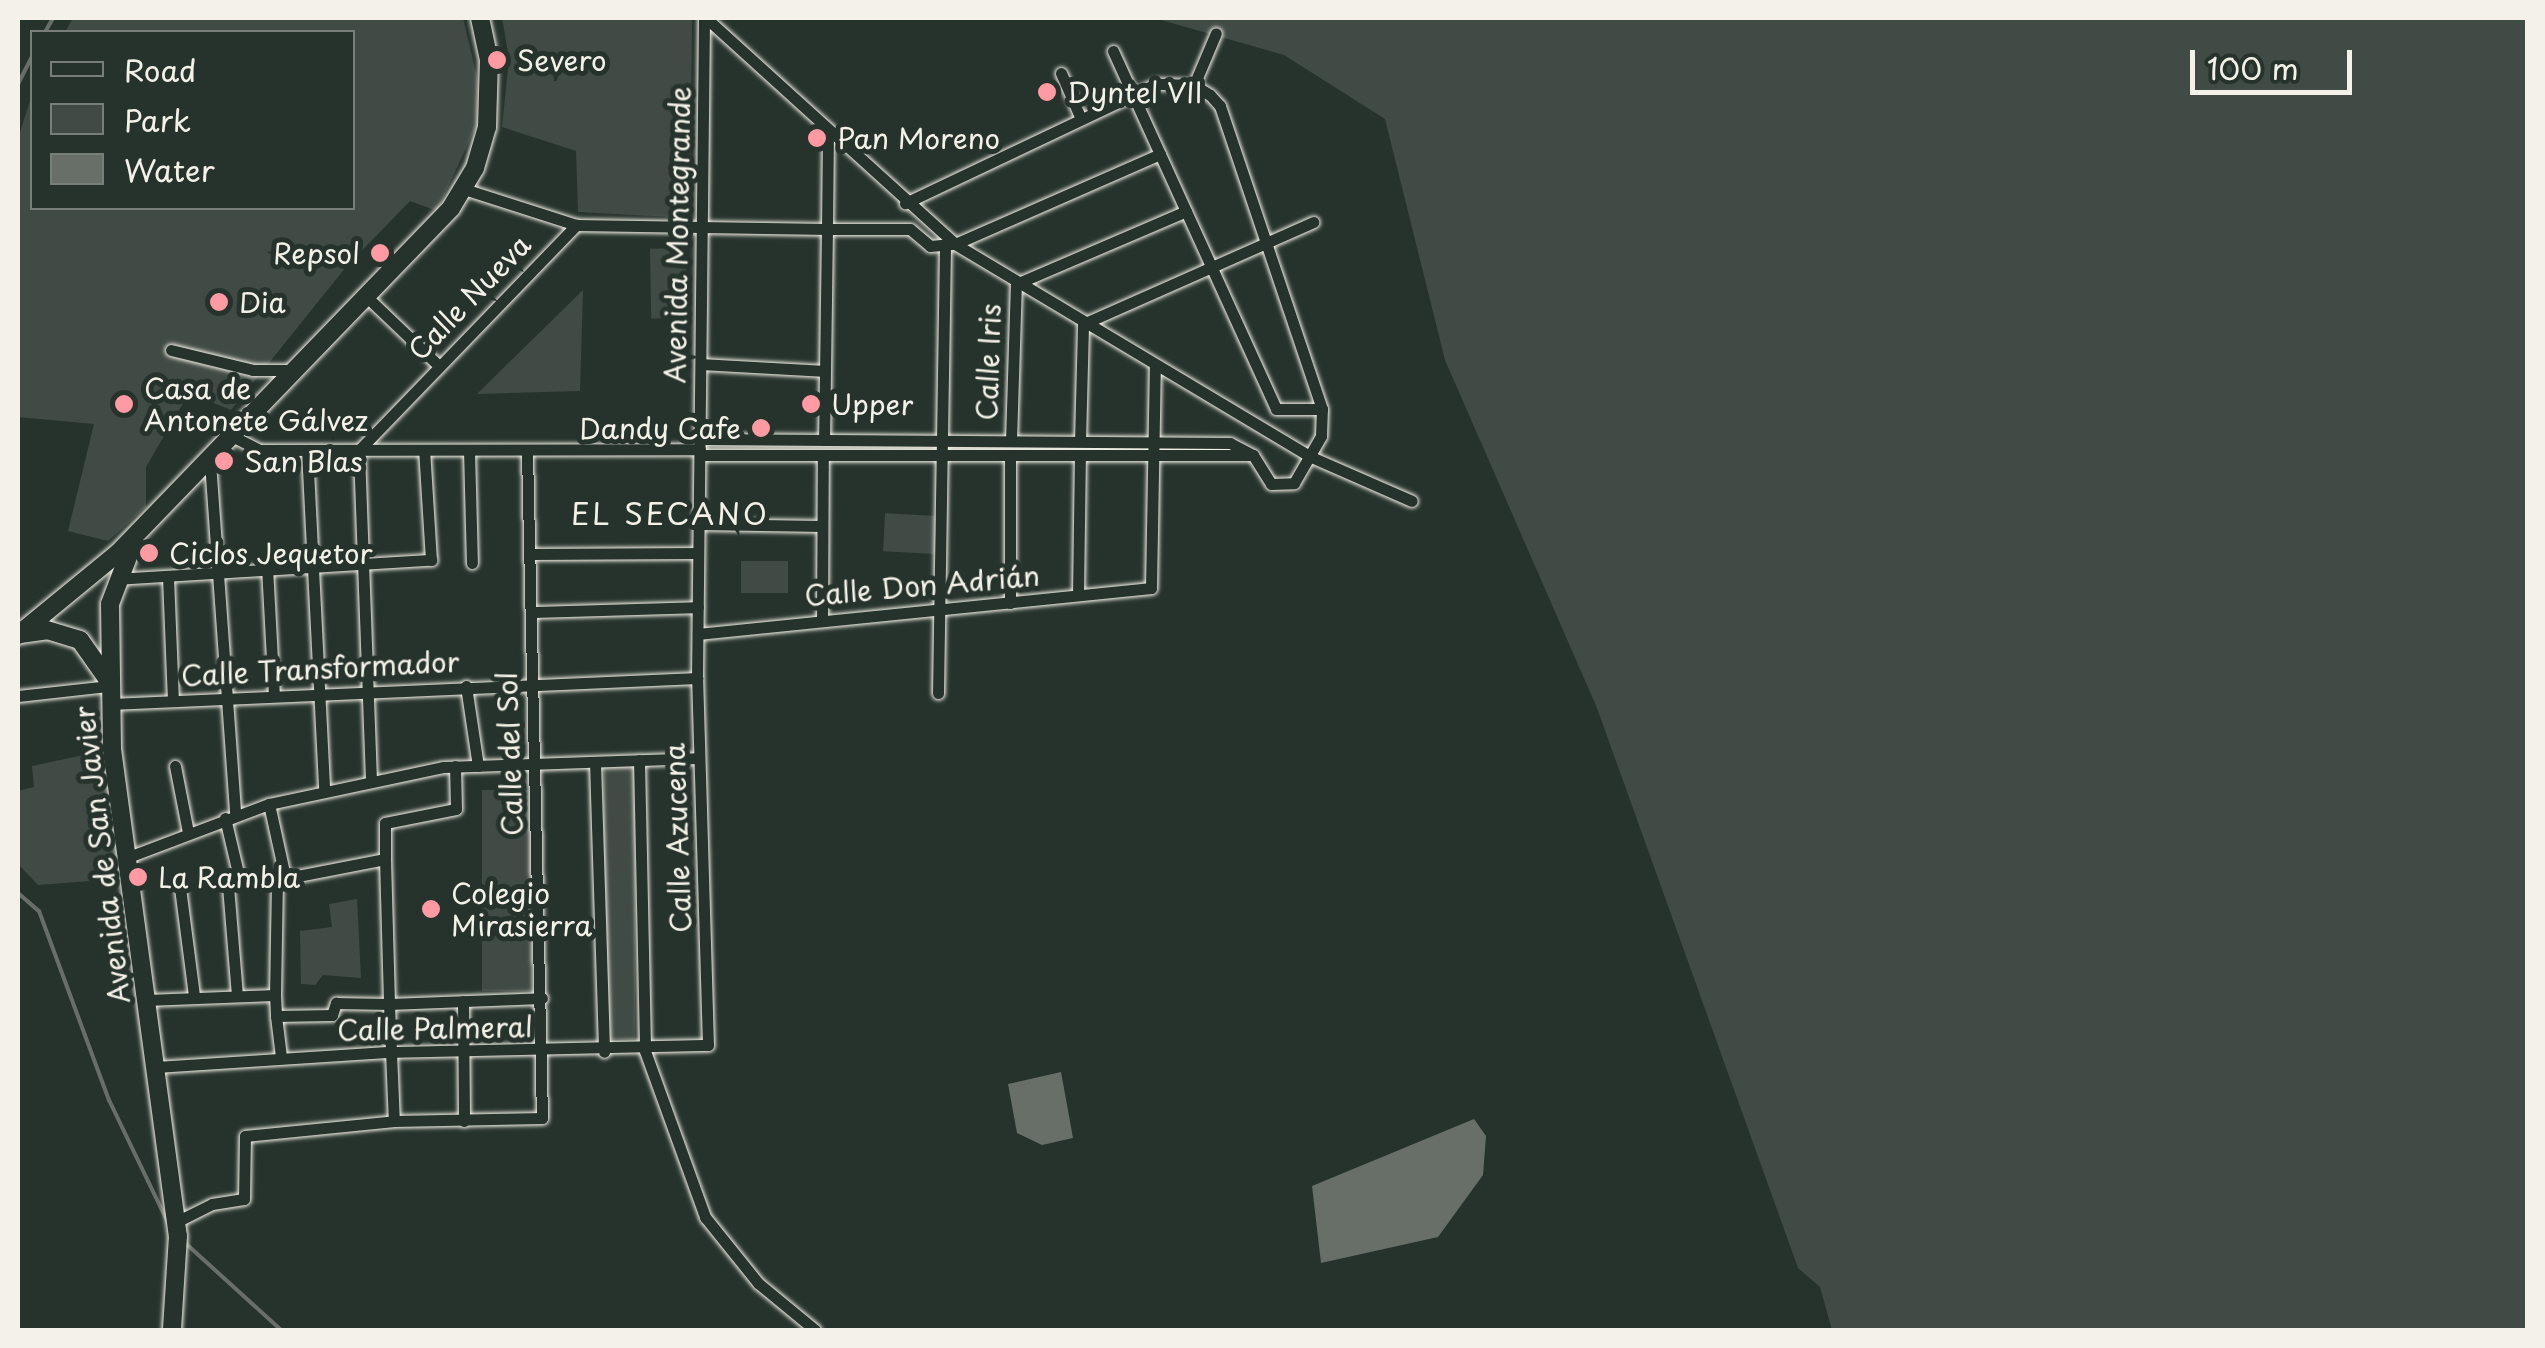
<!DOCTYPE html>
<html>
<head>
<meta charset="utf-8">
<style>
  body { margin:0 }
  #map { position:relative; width:2545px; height:1348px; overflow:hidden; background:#26332d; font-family:"Playpen Sans",sans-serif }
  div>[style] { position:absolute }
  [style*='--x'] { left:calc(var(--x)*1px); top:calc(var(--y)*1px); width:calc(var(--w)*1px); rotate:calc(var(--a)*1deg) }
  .green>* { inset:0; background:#414b45; transform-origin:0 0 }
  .water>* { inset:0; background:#676f68 }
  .stream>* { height:4px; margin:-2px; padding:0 2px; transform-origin:2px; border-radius:2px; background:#676f68 }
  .roads { filter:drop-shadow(0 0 2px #f4f1e8) drop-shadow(0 0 2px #f4f1e8) }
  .minor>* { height:11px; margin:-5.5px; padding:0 5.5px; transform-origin:5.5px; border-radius:5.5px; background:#26332d }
  .secondary>* { height:18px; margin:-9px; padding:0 9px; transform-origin:9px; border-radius:9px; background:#26332d }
  .primary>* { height:18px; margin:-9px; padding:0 9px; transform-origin:9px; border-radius:9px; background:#26332d }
  .dots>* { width:28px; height:28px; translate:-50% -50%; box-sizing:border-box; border:5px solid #26332d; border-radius:50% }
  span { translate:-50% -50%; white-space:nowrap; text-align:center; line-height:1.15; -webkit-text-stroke:10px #26332d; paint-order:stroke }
  .poi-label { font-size:28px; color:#f4f1e8 }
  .left { translate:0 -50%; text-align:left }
  .right { translate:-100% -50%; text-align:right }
  .street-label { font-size:28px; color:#f4f1e8 }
  .neighbourhood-label { font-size:30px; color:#f4f1e8; letter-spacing:2.5px }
  .frame { position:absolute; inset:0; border:20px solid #f4f1e8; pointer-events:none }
  .legend { position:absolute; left:30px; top:30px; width:325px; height:180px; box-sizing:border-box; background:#26332d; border:2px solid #787f78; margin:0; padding:12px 18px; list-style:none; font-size:30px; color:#f4f1e8 }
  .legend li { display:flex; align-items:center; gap:20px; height:50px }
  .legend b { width:50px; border:2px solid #787f78 }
  .scale { position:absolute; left:2190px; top:50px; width:162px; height:45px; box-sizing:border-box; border:5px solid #f4f1e8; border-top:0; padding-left:12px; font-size:30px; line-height:35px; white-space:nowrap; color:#f4f1e8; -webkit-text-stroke:8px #26332d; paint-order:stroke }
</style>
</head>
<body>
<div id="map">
  <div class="green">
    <div style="clip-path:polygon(73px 18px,463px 18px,477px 77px,477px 124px,437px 211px,410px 201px,346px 267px,231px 410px,189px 393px,146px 467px,146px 507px,108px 541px,68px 531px,94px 424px,18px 417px,18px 138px,32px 95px,32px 208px,352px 208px,352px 32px,65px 32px)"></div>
    <div style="clip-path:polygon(502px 18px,692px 18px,690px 218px,578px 212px,576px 151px,502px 127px,509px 58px)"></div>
    <div style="clip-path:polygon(1154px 18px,2527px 18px,2527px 1330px,1832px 1330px,1820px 1287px,1798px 1268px,1597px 708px,1445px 360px,1385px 119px,1284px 55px)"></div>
    <div style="left:686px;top:248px;width:70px;height:36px;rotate:89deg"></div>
    <div style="clip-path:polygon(583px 290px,580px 391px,477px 394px)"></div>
    <div style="left:937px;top:516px;width:38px;height:52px;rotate:93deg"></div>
    <div style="left:741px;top:561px;width:47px;height:32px"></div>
    <div style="clip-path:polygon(112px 749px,129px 878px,38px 885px,18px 864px,18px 791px,34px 787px,32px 766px)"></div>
    <div style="left:604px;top:763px;width:31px;height:276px"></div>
    <div style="left:482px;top:790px;width:50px;height:201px"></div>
    <div style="clip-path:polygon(357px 899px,361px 978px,323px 975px,315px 985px,301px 984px,300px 931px,332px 927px,329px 904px)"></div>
  </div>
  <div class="water">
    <div style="clip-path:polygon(1061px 1072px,1073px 1138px,1042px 1145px,1017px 1133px,1008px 1084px)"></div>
    <div style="clip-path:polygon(1474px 1119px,1486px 1136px,1483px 1175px,1438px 1237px,1321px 1263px,1312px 1186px)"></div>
  </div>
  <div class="stream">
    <div style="--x:45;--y:32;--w:16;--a:-60"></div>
    <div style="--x:18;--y:84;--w:31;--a:-63"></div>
    <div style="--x:18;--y:893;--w:28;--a:41"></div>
    <div style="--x:39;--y:911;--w:202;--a:69.7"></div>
    <div style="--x:109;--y:1100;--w:141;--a:64.3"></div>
    <div style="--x:183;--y:1241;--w:132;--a:42.2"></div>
  </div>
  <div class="roads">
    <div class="minor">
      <div style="--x:706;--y:18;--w:336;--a:42.2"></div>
      <div style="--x:955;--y:244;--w:413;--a:30.9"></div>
      <div style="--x:1309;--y:456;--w:112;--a:23.6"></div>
      <div style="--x:1113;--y:51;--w:393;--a:65.5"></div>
      <div style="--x:1276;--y:409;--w:46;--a:0"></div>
      <div style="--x:1061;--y:73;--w:50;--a:66.5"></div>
      <div style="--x:1194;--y:85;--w:56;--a:-67.1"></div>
      <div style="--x:828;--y:133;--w:96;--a:90.6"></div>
      <div style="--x:827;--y:229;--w:83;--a:0"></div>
      <div style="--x:910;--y:229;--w:26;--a:40"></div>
      <div style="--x:930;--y:246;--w:25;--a:-5"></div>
      <div style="--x:955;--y:244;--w:224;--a:-23.7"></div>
      <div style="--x:464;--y:189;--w:118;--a:17.8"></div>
      <div style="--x:576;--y:225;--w:251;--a:0.9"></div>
      <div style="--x:827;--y:229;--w:211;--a:90.8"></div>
      <div style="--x:368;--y:298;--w:95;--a:43.7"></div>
      <div style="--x:171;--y:350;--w:84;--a:13.7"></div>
      <div style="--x:253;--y:370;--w:40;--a:0"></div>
      <div style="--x:701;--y:364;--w:124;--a:3.2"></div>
      <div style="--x:234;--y:437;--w:29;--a:27"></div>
      <div style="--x:260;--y:450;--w:440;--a:-0.1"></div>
      <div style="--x:700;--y:439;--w:530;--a:0.43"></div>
      <div style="--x:1230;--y:443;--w:26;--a:28"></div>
      <div style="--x:1253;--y:455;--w:34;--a:58"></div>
      <div style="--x:1271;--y:484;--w:23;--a:-2"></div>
      <div style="--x:1294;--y:483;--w:54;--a:-60.1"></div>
      <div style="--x:1321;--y:436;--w:27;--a:-88"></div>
      <div style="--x:1322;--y:409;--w:320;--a:-108.6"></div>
      <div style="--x:1220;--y:106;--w:15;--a:-132"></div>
      <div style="--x:1210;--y:95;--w:19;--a:-148"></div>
      <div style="--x:1194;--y:85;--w:38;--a:-178"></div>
      <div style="--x:1156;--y:84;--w:278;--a:154.6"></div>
      <div style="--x:1011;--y:441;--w:157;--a:-88.2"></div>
      <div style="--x:1016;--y:284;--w:185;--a:-23.2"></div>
      <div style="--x:1080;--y:441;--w:117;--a:-88.5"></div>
      <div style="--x:1083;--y:324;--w:252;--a:-23.9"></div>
      <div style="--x:307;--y:450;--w:339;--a:87.1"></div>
      <div style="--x:469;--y:450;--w:113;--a:88.5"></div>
      <div style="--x:700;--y:455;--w:553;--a:0"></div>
      <div style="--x:210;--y:462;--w:353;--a:85.9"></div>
      <div style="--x:699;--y:524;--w:123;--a:0.9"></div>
      <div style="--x:530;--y:554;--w:168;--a:-0.3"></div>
      <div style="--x:267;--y:567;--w:129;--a:86.9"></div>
      <div style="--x:168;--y:577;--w:123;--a:87.7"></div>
      <div style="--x:116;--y:579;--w:316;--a:-3.5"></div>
      <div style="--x:431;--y:560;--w:110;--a:-93.6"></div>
      <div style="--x:1078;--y:595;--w:137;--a:-89.2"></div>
      <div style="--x:1010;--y:603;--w:145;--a:-90"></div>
      <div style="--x:531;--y:612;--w:167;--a:-1.7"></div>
      <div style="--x:822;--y:621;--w:165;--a:-89.7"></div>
      <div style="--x:698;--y:634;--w:455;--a:-5.8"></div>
      <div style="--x:1151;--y:588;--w:221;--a:-89"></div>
      <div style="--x:466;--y:686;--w:81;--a:81.5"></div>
      <div style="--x:938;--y:693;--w:448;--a:-89.1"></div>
      <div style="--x:18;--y:696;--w:92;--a:-6.3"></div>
      <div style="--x:110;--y:704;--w:588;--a:-2.54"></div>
      <div style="--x:639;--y:760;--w:291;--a:88.8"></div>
      <div style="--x:645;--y:1051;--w:177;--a:70.1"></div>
      <div style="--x:705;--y:1217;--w:85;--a:51.2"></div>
      <div style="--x:758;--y:1283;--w:74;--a:39.5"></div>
      <div style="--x:595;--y:762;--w:290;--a:88.2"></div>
      <div style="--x:175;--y:766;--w:67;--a:78.9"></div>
      <div style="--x:371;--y:780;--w:330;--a:-92.1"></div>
      <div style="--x:359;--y:450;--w:313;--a:-46"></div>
      <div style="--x:269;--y:804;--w:75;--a:77.6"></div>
      <div style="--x:225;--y:818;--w:61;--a:76.7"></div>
      <div style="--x:126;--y:858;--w:153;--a:-20.7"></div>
      <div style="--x:269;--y:804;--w:178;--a:-12"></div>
      <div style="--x:443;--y:767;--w:256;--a:-2"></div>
      <div style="--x:385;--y:859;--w:145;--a:88.4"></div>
      <div style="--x:389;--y:1004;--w:153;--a:-2.2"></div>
      <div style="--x:179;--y:880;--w:117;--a:82.6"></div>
      <div style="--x:228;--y:886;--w:110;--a:85.3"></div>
      <div style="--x:275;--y:995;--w:115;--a:-89"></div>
      <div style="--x:277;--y:880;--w:110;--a:-11"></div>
      <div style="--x:385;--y:859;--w:36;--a:-90"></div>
      <div style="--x:385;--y:823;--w:72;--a:-11.2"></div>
      <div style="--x:456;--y:809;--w:43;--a:-91.3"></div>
      <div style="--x:146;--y:1000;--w:129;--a:-2.2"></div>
      <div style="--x:275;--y:995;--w:21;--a:87"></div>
      <div style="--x:276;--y:1016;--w:56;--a:-1"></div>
      <div style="--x:332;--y:1015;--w:13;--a:-72"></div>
      <div style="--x:336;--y:1003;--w:53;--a:1.1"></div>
      <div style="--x:389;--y:1004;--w:117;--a:87.6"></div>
      <div style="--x:463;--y:1001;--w:120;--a:89.5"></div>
      <div style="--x:276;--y:1016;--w:41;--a:83"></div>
      <div style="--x:156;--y:1067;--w:235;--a:-3.7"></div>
      <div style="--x:391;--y:1052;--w:317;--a:-1.3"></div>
      <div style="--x:708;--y:1045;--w:367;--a:-91.7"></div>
      <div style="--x:697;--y:678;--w:660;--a:-89.39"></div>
      <div style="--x:176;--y:1222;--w:40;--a:-26.6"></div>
      <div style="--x:212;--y:1204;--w:32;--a:-9"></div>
      <div style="--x:244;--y:1199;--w:63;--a:-89.1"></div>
      <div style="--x:245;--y:1136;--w:150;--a:-5.7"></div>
      <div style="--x:394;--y:1121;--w:148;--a:-1.2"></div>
      <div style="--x:542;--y:1118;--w:668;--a:-91.29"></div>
    </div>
    <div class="secondary">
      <div style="--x:134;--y:541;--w:67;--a:110.9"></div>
      <div style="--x:110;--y:604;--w:145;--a:89.2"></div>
      <div style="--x:112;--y:749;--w:491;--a:82.3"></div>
      <div style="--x:178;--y:1236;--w:94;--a:93.7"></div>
      <div style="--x:20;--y:634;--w:27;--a:-8"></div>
      <div style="--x:47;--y:630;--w:34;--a:17"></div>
      <div style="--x:80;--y:640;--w:45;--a:54.9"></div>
    </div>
    <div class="primary">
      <div style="--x:18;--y:635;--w:129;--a:-39.4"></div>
      <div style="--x:118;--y:553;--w:479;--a:-46"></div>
      <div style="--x:451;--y:208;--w:47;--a:-59"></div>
      <div style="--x:475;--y:168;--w:43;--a:-73.7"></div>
      <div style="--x:487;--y:127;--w:67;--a:-88.3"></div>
      <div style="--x:489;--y:60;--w:43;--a:-102.1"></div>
    </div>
  </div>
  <div class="dots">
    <div style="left:497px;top:60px;background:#ff9aa2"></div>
    <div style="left:1047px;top:92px;background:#ff9aa2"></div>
    <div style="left:817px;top:138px;background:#ff9aa2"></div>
    <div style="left:380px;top:253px;background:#ff9aa2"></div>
    <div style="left:219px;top:302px;background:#ff9aa2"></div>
    <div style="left:124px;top:404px;background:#ff9aa2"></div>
    <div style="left:811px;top:404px;background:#ff9aa2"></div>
    <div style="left:761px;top:428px;background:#ff9aa2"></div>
    <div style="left:224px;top:461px;background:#ff9aa2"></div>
    <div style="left:149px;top:553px;background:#ff9aa2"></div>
    <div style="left:138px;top:877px;background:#ff9aa2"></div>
    <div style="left:431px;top:909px;background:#ff9aa2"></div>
  </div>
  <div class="poi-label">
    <span class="left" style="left:517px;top:60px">Severo</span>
    <span class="left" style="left:1067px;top:92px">Dyntel VII</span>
    <span class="left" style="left:837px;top:138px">Pan Moreno</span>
    <span class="right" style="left:360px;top:253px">Repsol</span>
    <span class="left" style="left:239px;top:302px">Dia</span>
    <span class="left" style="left:144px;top:404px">Casa de<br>Antonete Gálvez</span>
    <span class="left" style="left:831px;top:404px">Upper</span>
    <span class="right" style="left:741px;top:428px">Dandy Cafe</span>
    <span class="left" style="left:244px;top:461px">San Blas</span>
    <span class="left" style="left:169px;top:553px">Ciclos Jequetor</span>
    <span class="left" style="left:158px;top:877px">La Rambla</span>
    <span class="left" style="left:451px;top:909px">Colegio<br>Mirasierra</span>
  </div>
  <div class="street-label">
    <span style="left:677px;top:235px;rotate:-89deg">Avenida Montegrande</span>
    <span style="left:469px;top:297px;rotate:-46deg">Calle Nueva</span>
    <span style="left:988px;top:362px;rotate:-88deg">Calle Iris</span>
    <span style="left:922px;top:585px;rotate:-5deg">Calle Don Adrián</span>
    <span style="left:320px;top:668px;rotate:-3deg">Calle Transformador</span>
    <span style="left:509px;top:754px;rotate:-92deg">Calle del Sol</span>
    <span style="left:677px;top:838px;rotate:-92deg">Calle Azucena</span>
    <span style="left:101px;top:855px;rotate:-97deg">Avenida de San Javier</span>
    <span style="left:435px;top:1028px;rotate:-1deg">Calle Palmeral</span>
  </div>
  <div class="neighbourhood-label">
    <span style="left:670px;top:513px">EL SECANO</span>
  </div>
  <div class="frame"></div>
  <ul class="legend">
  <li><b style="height:12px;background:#26332d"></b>Road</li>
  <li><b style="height:28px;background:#414b45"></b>Park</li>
  <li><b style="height:28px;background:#676f68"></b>Water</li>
  </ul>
  <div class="scale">100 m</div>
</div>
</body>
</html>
